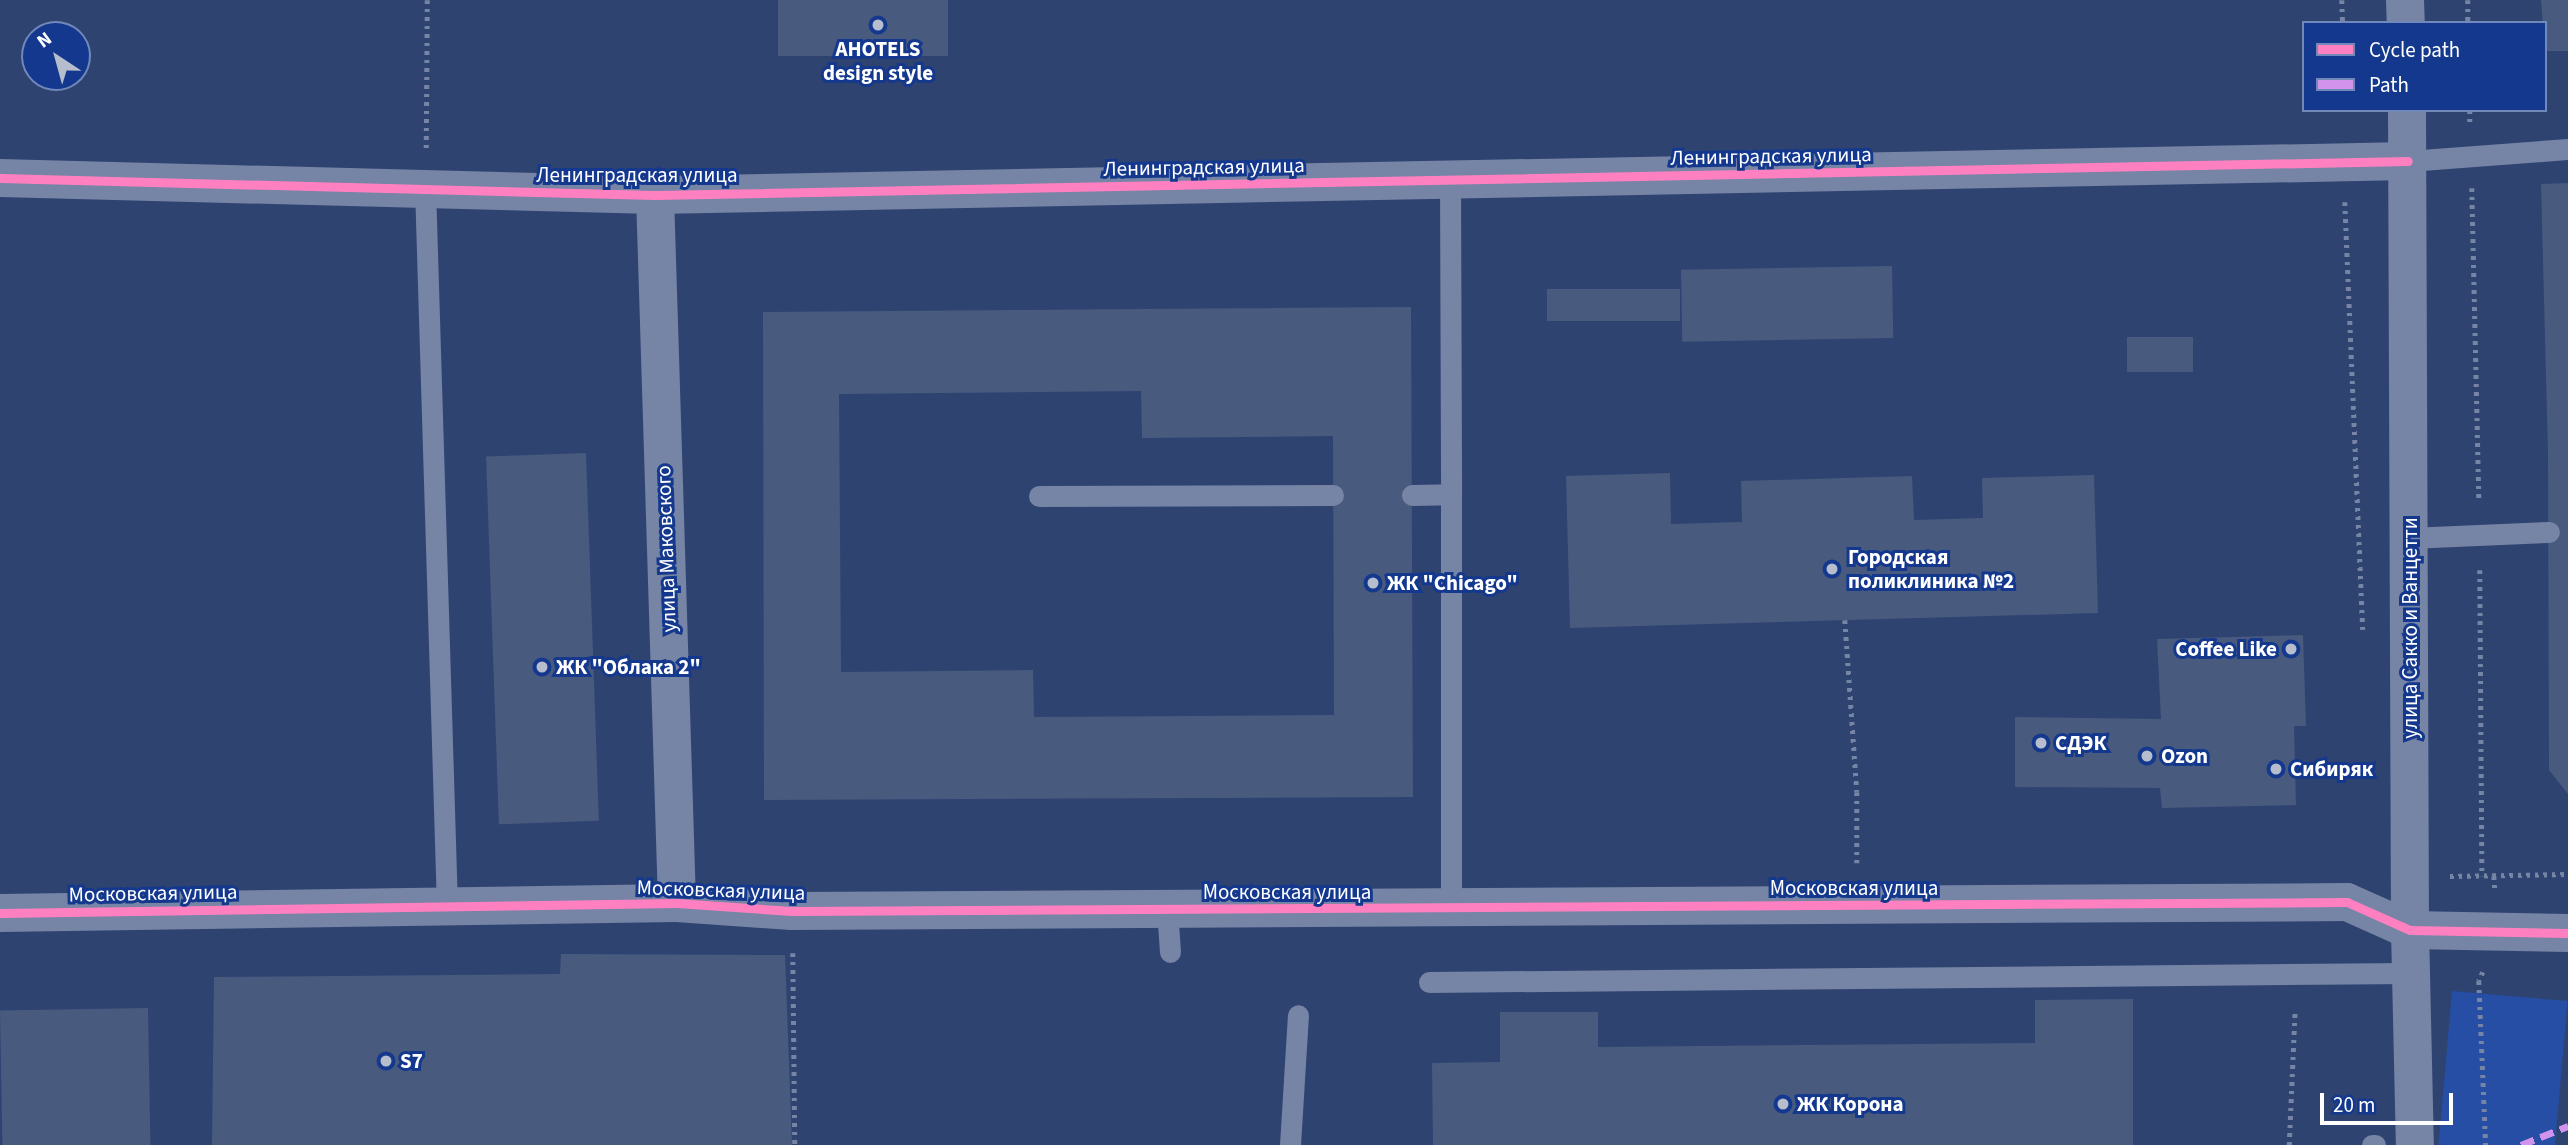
<!DOCTYPE html>
<html>
<head>
<meta charset="utf-8">
<style>
  body { margin:0 }
  #map { position:relative; width:2568px; height:1145px; overflow:hidden; background:#2f4371; font-family:"Source Sans 3",sans-serif }
  div>[style] { position:absolute }
  [style*='--x'] { left:calc(var(--x)*1px); top:calc(var(--y)*1px); width:calc(var(--w)*1px); rotate:calc(var(--a)*1deg) }
  .green>* { inset:0; background:#254ea4; transform-origin:0 0 }
  .building>* { inset:0; background:#495a7f; transform-origin:0 0 }
  .path>* { height:4.5px; margin-top:-2.25px; transform-origin:0; background:repeating-linear-gradient(90deg,#7684a5 0 3.5px,transparent 0 8.5px) }
  .service>* { height:21px; margin:-10.5px; padding:0 10.5px; transform-origin:10.5px; border-radius:10.5px; background:#7684a5 }
  .minor>* { height:38px; margin:-19px; padding:0 19px; transform-origin:19px; border-radius:19px; background:#7684a5 }
  .quiet>* { height:7px; margin-top:-3.5px; transform-origin:0; background:repeating-linear-gradient(90deg,#d193ec 0 14px,transparent 0 21px) }
  .cycleway>* { height:9px; margin:-4.5px; padding:0 4.5px; transform-origin:4.5px; border-radius:4.5px; background:#ff80c0 }
  .dots>* { width:19px; height:19px; translate:-50% -50%; box-sizing:border-box; border:4px solid #13388d; border-radius:50% }
  span { translate:-50% -50%; white-space:nowrap; text-align:center; line-height:1.15; -webkit-text-stroke:6px #13388d; paint-order:stroke }
  .poi-label { font-size:21px; color:#fff; font-weight:700 }
  .left { translate:0 -50%; text-align:left }
  .right { translate:-100% -50%; text-align:right }
  .street-label { font-size:21px; color:#fff }
  .legend { position:absolute; left:2302px; top:21px; width:245px; height:91px; box-sizing:border-box; background:#13388d; border:2px solid #7188bb; margin:0; padding:9px 12px; list-style:none; font-size:21px; color:#fff }
  .legend li { display:flex; align-items:center; gap:14px; height:35px }
  .legend b { width:35px; border:2px solid #7188bb }
  .north { position:absolute; left:21px; top:21px; width:70px; height:70px; box-sizing:border-box; background:#13388d; border:2px solid #7188bb; border-radius:50%; rotate:324deg; font-size:19px; font-weight:700; line-height:28px; text-align:center; color:#fff }
  .north::after { content:''; display:block; margin:auto; width:24px; height:32px; background:#b6bdcd; clip-path:polygon(50% 0,100% 100%,50% 72%,0 100%) }
  .scale { position:absolute; left:2320px; top:1093px; width:133px; height:32px; box-sizing:border-box; border:4px solid #fff; border-top:0; padding-left:9px; font-size:21px; line-height:24px; white-space:nowrap; color:#fff; -webkit-text-stroke:5px #13388d; paint-order:stroke }
</style>
</head>
<body>
<div id="map">
  <div class="green">
    <div style="left:2452px;top:991px;width:116px;height:154px;rotate:5deg"></div>
  </div>
  <div class="building">
    <div style="left:778px;top:0;width:170px;height:56px"></div>
    <div style="clip-path:polygon(2541px 0,2568px 0,2568px 51px,2545px 51px)"></div>
    <div style="clip-path:polygon(2568px 183px,2568px 794px,2549px 770px,2548px 452px,2541px 184px)"></div>
    <div style="left:1892px;top:266px;width:72px;height:211px;rotate:89deg"></div>
    <div style="left:1680px;top:289px;width:32px;height:133px;rotate:90deg"></div>
    <div style="clip-path:polygon(evenodd,1411px 307px,1413px 797px,764px 800px,763px 312px,1411px 307px,1141px 391px,1142px 438px,1333px 436px,1334px 715px,1034px 717px,1033px 670px,841px 672px,839px 394px,1141px 391px)"></div>
    <div style="left:2127px;top:337px;width:66px;height:35px"></div>
    <div style="left:586px;top:453px;width:368px;height:100px;rotate:88deg"></div>
    <div style="clip-path:polygon(1670px 473px,1671px 524px,1742px 522px,1741px 481px,1912px 476px,1914px 520px,1983px 518px,1982px 478px,2094px 475px,2098px 613px,1570px 628px,1566px 476px)"></div>
    <div style="clip-path:polygon(2303px 635px,2306px 726px,2294px 726px,2296px 805px,2162px 808px,2160px 788px,2015px 787px,2015px 717px,2161px 719px,2157px 639px)"></div>
    <div style="clip-path:polygon(561px 954px,785px 955px,792px 1145px,212px 1145px,214px 977px,560px 974px)"></div>
    <div style="clip-path:polygon(2133px 999px,2133px 1145px,1433px 1145px,1432px 1063px,1500px 1062px,1500px 1012px,1598px 1012px,1598px 1047px,2035px 1043px,2035px 1000px)"></div>
    <div style="left:148px;top:1008px;width:137px;height:148px;rotate:89deg"></div>
  </div>
  <div class="path">
    <div style="--x:2342;--y:0;--w:23;--a:88"></div>
    <div style="--x:2468;--y:0;--w:23;--a:90"></div>
    <div style="--x:2470;--y:110;--w:13;--a:90"></div>
    <div style="--x:426;--y:148;--w:148;--a:-89.6"></div>
    <div style="--x:2472;--y:188;--w:313;--a:88.7"></div>
    <div style="--x:2345;--y:202;--w:428;--a:87.6"></div>
    <div style="--x:2480;--y:570;--w:306;--a:89.6"></div>
    <div style="--x:1845;--y:620;--w:172;--a:86"></div>
    <div style="--x:1857;--y:792;--w:71;--a:90"></div>
    <div style="--x:2450;--y:876;--w:118;--a:-1"></div>
    <div style="--x:2494;--y:876;--w:13;--a:86"></div>
    <div style="--x:793;--y:953;--w:192;--a:89.4"></div>
    <div style="--x:2483;--y:972;--w:10;--a:114"></div>
    <div style="--x:2479;--y:981;--w:164;--a:87.6"></div>
    <div style="--x:2289;--y:1145;--w:136;--a:-87.5"></div>
  </div>
  <div class="service">
    <div style="--x:2408;--y:161;--w:160;--a:-4.3"></div>
    <div style="--x:1450;--y:179;--w:315;--a:89.8"></div>
    <div style="--x:425;--y:187;--w:719;--a:88.25"></div>
    <div style="--x:1412;--y:495;--w:39;--a:-1"></div>
    <div style="--x:1451;--y:494;--w:415;--a:90"></div>
    <div style="--x:1039;--y:496;--w:294;--a:-0.2"></div>
    <div style="--x:2409;--y:538;--w:140;--a:-2.5"></div>
    <div style="--x:1167;--y:909;--w:43;--a:86"></div>
    <div style="--x:1429;--y:982;--w:982;--a:-0.53"></div>
    <div style="--x:1290;--y:1145;--w:130;--a:-86.5"></div>
    <div style="--x:2372;--y:1145;--w:3;--a:0"></div>
  </div>
  <div class="minor">
    <div style="--x:2405;--y:0;--w:23;--a:88"></div>
    <div style="--x:2407;--y:110;--w:820;--a:89.79"></div>
    <div style="--x:2410;--y:930;--w:215;--a:88.7"></div>
    <div style="--x:0;--y:178;--w:655;--a:1.49"></div>
    <div style="--x:655;--y:195;--w:1753;--a:-1.11"></div>
    <div style="--x:655;--y:195;--w:708;--a:88.22"></div>
    <div style="--x:0;--y:913;--w:677;--a:-0.85"></div>
    <div style="--x:677;--y:903;--w:115;--a:4"></div>
    <div style="--x:792;--y:911;--w:1555;--a:-0.33"></div>
    <div style="--x:2347;--y:902;--w:69;--a:24"></div>
    <div style="--x:2410;--y:930;--w:158;--a:1.1"></div>
  </div>
  <div class="quiet">
    <div style="--x:2521;--y:1145;--w:51;--a:-22"></div>
  </div>
  <div class="cycleway">
    <div style="--x:0;--y:178;--w:655;--a:1.49"></div>
    <div style="--x:655;--y:195;--w:1753;--a:-1.11"></div>
    <div style="--x:0;--y:913;--w:677;--a:-0.85"></div>
    <div style="--x:677;--y:903;--w:115;--a:4"></div>
    <div style="--x:792;--y:911;--w:1555;--a:-0.33"></div>
    <div style="--x:2347;--y:902;--w:69;--a:24"></div>
    <div style="--x:2410;--y:930;--w:158;--a:1.1"></div>
  </div>
  <div class="dots">
    <div style="left:878px;top:25px;background:#b6bdcd"></div>
    <div style="left:1832px;top:569px;background:#b6bdcd"></div>
    <div style="left:1373px;top:583px;background:#b6bdcd"></div>
    <div style="left:2291px;top:649px;background:#b6bdcd"></div>
    <div style="left:542px;top:667px;background:#b6bdcd"></div>
    <div style="left:2041px;top:743px;background:#b6bdcd"></div>
    <div style="left:2147px;top:756px;background:#b6bdcd"></div>
    <div style="left:2276px;top:769px;background:#b6bdcd"></div>
    <div style="left:386px;top:1061px;background:#b6bdcd"></div>
    <div style="left:1783px;top:1104px;background:#b6bdcd"></div>
  </div>
  <div class="poi-label">
    <span style="left:878px;top:61px">AHOTELS<br>design style</span>
    <span class="left" style="left:1848px;top:569px">Городская<br>поликлиника №2</span>
    <span class="left" style="left:1387px;top:583px">ЖК "Chicago"</span>
    <span class="right" style="left:2277px;top:649px">Coffee Like</span>
    <span class="left" style="left:556px;top:667px">ЖК "Облака 2"</span>
    <span class="left" style="left:2055px;top:743px">СДЭК</span>
    <span class="left" style="left:2161px;top:756px">Ozon</span>
    <span class="left" style="left:2290px;top:769px">Сибиряк</span>
    <span class="left" style="left:400px;top:1061px">S7</span>
    <span class="left" style="left:1797px;top:1104px">ЖК Корона</span>
  </div>
  <div class="street-label">
    <span style="left:1771px;top:156px;rotate:-1deg">Ленинградская улица</span>
    <span style="left:1204px;top:167px;rotate:-1deg">Ленинградская улица</span>
    <span style="left:637px;top:175px">Ленинградская улица</span>
    <span style="left:666px;top:549px;rotate:-92deg">улица Маковского</span>
    <span style="left:2410px;top:628px;rotate:-90deg">улица Сакко и Ванцетти</span>
    <span style="left:1854px;top:888px">Московская улица</span>
    <span style="left:721px;top:890px;rotate:2deg">Московская улица</span>
    <span style="left:1287px;top:892px">Московская улица</span>
    <span style="left:153px;top:893px;rotate:-1deg">Московская улица</span>
  </div>
  <ul class="legend">
  <li><b style="height:9px;background:#ff80c0"></b>Cycle path</li>
  <li><b style="height:9px;background:#d193ec"></b>Path</li>
  </ul>
  <div class="north">N</div>
  <div class="scale">20 m</div>
</div>
</body>
</html>
